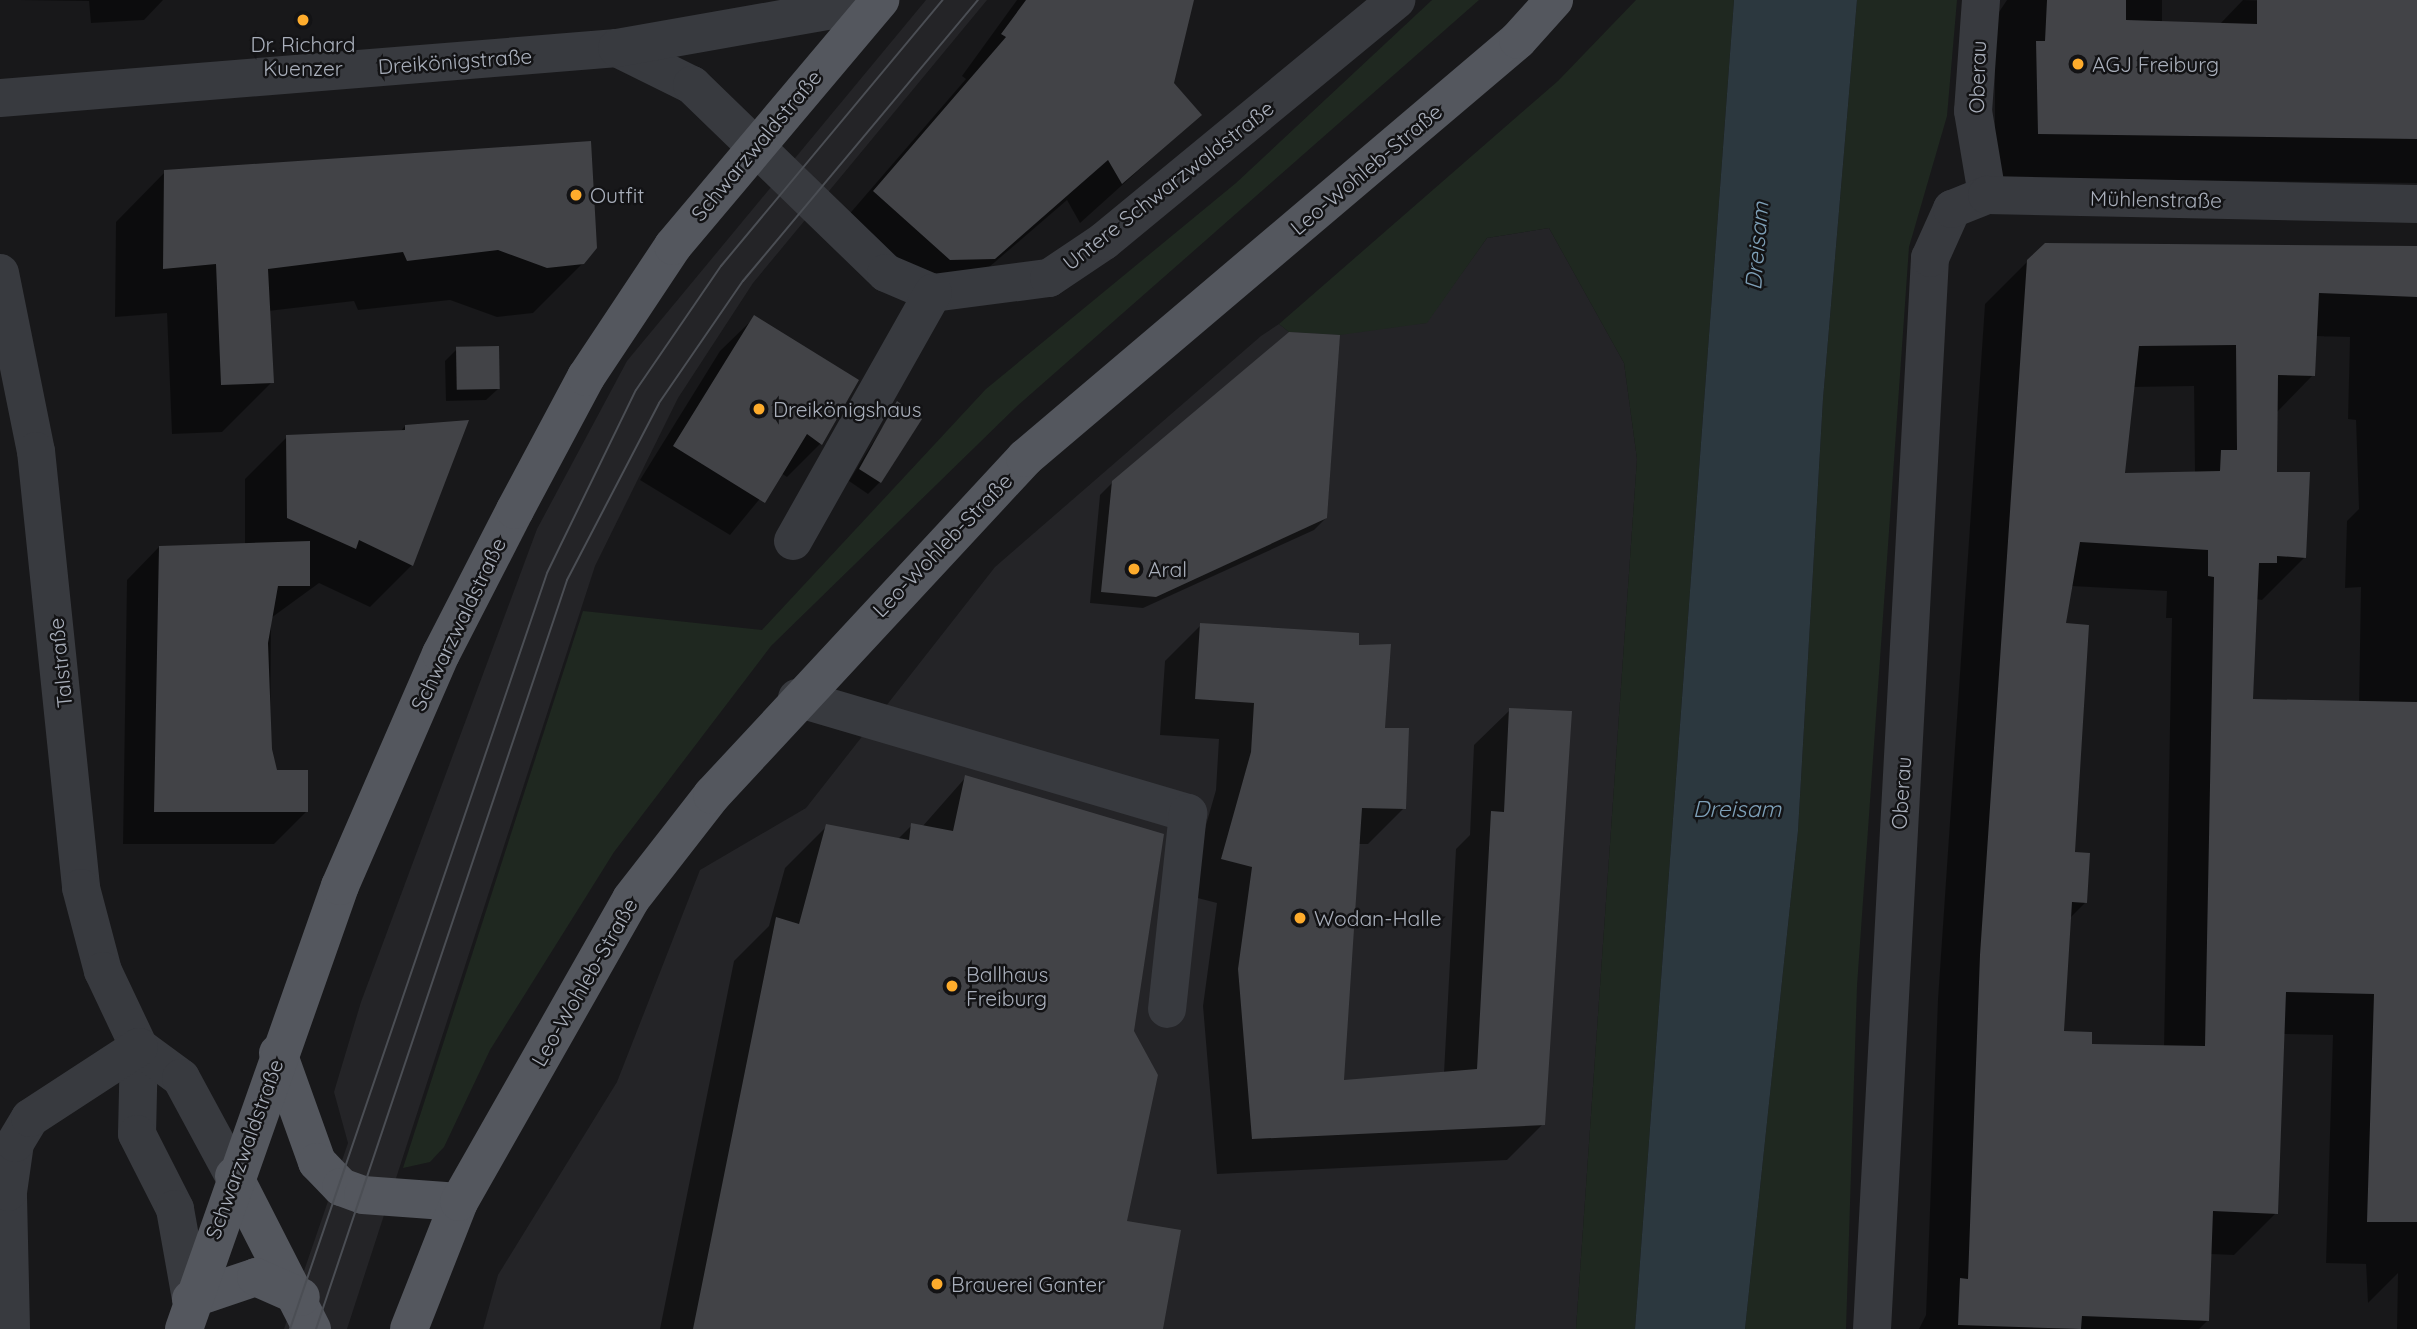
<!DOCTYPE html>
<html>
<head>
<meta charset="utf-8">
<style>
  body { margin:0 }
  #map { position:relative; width:2417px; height:1329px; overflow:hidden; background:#18181a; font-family:Quicksand,sans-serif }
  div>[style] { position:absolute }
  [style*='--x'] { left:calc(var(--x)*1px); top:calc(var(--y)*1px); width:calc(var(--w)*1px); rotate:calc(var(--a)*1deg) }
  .built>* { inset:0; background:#242427 }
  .green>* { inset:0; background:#1f2820 }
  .water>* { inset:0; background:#2c383f }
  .shadow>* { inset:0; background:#0007 }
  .building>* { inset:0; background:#424347; transform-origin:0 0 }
  .minor>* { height:38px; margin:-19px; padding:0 19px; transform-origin:19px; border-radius:19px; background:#383a3f }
  .major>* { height:38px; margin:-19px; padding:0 19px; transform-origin:19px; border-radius:19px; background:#54575e }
  .tram>* { height:2px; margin:-1px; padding:0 1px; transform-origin:1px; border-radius:1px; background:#4b4e54 }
  .dots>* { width:19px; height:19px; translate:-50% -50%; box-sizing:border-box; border:4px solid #131315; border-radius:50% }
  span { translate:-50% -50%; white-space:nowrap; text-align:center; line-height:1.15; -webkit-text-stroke:5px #131315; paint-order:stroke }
  .poi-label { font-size:21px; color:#a9afbb }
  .left { translate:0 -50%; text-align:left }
  .street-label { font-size:21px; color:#a9afbb }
  .water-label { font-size:23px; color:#7ea0b8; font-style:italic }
</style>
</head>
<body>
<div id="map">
  <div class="built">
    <div style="clip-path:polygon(926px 0,987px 0,753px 283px,678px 398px,595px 566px,347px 1329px,284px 1329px,348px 1143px,334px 1092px,361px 1002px,537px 529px,627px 361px)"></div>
    <div style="clip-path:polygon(1549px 228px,1624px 363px,1637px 459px,1576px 1329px,483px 1329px,498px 1275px,617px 1082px,700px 870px,806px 808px,995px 567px,1261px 336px,1279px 324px,1289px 332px,1426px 323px,1487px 238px)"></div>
  </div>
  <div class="green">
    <div style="clip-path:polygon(1432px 0,1479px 0,1015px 408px,771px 646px,614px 852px,490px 1050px,444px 1147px,430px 1162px,403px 1168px,583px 611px,762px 630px,986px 389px,1236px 183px)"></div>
    <div style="clip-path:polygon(1636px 0,1734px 0,1635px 1329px,1576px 1329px,1637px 459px,1624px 363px,1549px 228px,1487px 238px,1427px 323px,1340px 335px,1289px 332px,1279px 324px,1558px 81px)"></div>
    <div style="clip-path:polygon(1857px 0,1957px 0,1947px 116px,1909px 247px,1857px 986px,1846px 1329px,1745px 1329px,1798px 831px,1823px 399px)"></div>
  </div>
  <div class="water">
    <div style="clip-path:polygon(1734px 0,1857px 0,1823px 399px,1798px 831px,1745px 1329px,1635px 1329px)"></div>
  </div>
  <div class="shadow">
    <div style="clip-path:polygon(19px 0,163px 0,144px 20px,91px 23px,89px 1px)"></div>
    <div style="clip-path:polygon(1017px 0,1192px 0,1172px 84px,1200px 115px,1080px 223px,1067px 200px,952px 299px,833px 233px,966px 79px,962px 76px)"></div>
    <div style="clip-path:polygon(2007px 0,2162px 0,2162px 24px,2219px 25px,2243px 0,2417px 6px,2417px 183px,1995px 178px,1995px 18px)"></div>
    <div style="clip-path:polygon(165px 172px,583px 263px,533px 313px,497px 317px,450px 300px,358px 310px,354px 301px,268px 311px,272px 382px,222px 432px,172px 434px,167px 313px,115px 317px,116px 222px)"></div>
    <div style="clip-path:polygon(evenodd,2417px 247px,2417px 1329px,2397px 1329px,2398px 1273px,2368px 1303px,2366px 1264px,2326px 1263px,2333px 1035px,2282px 1034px,2276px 1213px,2234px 1255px,2210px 1254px,2208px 1320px,2199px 1329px,1919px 1329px,1926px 1315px,1938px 999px,1985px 304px,2028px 261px,2417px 247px,2315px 336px,2350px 337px,2348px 419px,2356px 420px,2359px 509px,2347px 521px,2345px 588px,2361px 587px,2359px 703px,2251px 701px,2255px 599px,2262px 600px,2304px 558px,2275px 474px,2276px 413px,2313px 375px,2315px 336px,2417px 247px,2194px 386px,2195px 473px,2123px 475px,2133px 387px,2194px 386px,2417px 247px,2071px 586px,2167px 591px,2166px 618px,2172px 618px,2164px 1047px,2090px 1045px,2062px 1033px,2069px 919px,2085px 903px,2073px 854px,2064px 625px,2071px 586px)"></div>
    <div style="clip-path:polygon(754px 318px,821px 443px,787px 477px,781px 473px,730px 535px,640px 480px,720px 351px)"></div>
    <div style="clip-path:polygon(457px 349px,498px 389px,486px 400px,446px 401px,445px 361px)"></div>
    <div style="clip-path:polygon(897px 404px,880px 482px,868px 494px,849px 481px)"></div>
    <div style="clip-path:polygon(405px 426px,412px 565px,370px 607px,319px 583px,271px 618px,270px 749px,276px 772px,307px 811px,274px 844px,123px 844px,127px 580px,159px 547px,245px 545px,245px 479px,287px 437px,400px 432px)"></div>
    <div style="clip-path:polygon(1113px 482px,1326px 518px,1314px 530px,1143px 608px,1090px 603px,1100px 495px)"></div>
    <div style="clip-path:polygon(1201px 625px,1357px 646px,1383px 730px,1404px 808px,1368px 844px,1358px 844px,1342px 1082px,1444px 1073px,1456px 849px,1470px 835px,1474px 745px,1510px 710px,1543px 1124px,1507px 1160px,1217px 1174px,1203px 1006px,1217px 903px,1186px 895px,1216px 790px,1219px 739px,1160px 735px,1165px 661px)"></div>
    <div style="clip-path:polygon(966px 777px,1132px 1032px,1125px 1222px,1160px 1329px,660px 1329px,734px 961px,769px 926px,785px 868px,827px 826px,897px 840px,912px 825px,922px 827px)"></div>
  </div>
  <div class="building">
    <div style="clip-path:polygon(1026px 0,1194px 0,1174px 83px,1202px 115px,1122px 184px,1108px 160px,995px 259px,950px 260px,873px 191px,1006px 37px,1001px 34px)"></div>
    <div style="clip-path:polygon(2047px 0,2126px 0,2126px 20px,2257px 24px,2257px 0,2417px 0,2417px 139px,2038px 134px,2036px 41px,2045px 41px)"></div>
    <div style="clip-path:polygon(591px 141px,597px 248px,584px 264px,547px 268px,498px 250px,407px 261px,403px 252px,268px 269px,274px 383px,221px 385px,216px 264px,163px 269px,164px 170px)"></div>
    <div style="clip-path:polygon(evenodd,2045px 243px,2417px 246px,2417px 297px,2319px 293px,2315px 376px,2278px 375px,2277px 472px,2310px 472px,2306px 558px,2277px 556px,2277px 563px,2259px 563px,2253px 699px,2417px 702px,2417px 1222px,2367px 1222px,2374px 994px,2286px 992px,2278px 1214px,2213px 1211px,2209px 1321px,2082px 1316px,2081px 1329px,1958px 1325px,1960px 1278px,1968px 1279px,1980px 955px,2027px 260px,2045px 243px,2236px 345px,2237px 450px,2221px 450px,2220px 471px,2125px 473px,2139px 346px,2236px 345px,2045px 243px,2080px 542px,2208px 550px,2208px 576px,2214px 577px,2205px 1046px,2092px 1044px,2092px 1032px,2064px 1031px,2072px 902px,2087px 903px,2090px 853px,2075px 852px,2089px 625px,2066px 623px,2080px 542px)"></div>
    <div style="clip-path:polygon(754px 315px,859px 380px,822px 445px,807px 434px,765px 503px,673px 446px)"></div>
    <div style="clip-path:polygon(1289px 332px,1340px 335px,1327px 518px,1156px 597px,1101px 592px,1112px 481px)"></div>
    <div style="left:499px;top:346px;width:43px;height:43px;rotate:89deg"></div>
    <div style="clip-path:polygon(897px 401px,922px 419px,881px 483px,859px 469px)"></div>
    <div style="clip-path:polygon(469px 420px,413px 566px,359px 540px,356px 549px,287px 518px,286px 435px,405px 430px,405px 425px)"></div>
    <div style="clip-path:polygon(310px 541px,310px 586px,278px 586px,268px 643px,272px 749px,277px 770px,308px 770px,308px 812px,154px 812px,159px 546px)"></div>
    <div style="clip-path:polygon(1200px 623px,1359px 633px,1359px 645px,1391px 644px,1385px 728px,1409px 728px,1406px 809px,1362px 808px,1344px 1080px,1477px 1069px,1491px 811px,1504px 812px,1509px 708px,1572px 711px,1545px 1125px,1252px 1139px,1238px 969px,1252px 867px,1221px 859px,1251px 752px,1254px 703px,1195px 699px)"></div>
    <div style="clip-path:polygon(965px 775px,1164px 834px,1134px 1031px,1158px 1075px,1127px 1221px,1181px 1230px,1163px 1329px,693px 1329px,776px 917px,799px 924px,826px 824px,909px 840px,911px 823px,953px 831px)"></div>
  </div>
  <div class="minor">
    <div style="--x:1981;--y:0;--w:111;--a:94.1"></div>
    <div style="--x:1973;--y:111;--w:85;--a:80.5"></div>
    <div style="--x:617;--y:48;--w:84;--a:26.3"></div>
    <div style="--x:692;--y:85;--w:270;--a:44.1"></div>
    <div style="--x:886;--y:273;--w:51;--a:23.1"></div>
    <div style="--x:933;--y:293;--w:117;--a:-7.4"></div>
    <div style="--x:1049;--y:278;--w:66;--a:-33.9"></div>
    <div style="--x:1104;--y:241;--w:379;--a:-39.5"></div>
    <div style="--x:0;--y:98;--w:619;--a:-4.63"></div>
    <div style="--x:617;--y:48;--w:265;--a:-10"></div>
    <div style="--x:0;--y:273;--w:182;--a:78.6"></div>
    <div style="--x:36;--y:451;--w:439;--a:84.1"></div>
    <div style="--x:81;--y:888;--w:86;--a:75.2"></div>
    <div style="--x:103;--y:971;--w:84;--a:64.7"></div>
    <div style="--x:139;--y:1047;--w:87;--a:91.3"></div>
    <div style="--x:137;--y:1134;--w:84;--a:63.1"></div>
    <div style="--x:175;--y:1209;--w:91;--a:79.9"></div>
    <div style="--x:793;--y:541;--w:285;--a:-60.6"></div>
    <div style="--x:797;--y:698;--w:408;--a:16.4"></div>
    <div style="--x:1188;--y:813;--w:197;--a:96.1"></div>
    <div style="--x:139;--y:1047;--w:52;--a:36.4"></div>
    <div style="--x:181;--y:1078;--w:111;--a:61.6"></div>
    <div style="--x:11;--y:1329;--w:137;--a:-91.3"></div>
    <div style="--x:8;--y:1192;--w:49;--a:-81.9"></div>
    <div style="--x:15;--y:1143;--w:29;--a:-59"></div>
    <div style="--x:30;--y:1118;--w:130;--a:-33.1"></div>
    <div style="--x:1872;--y:1329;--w:1073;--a:-86.9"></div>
    <div style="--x:1930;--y:258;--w:54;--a:-65.8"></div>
    <div style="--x:1952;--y:209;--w:38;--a:-22"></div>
    <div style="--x:1987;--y:195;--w:430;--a:1.2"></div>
  </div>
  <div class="major">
    <div style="--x:278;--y:1053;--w:116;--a:70.3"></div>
    <div style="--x:317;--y:1162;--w:35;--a:46"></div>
    <div style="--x:341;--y:1187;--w:23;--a:20"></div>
    <div style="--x:363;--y:1195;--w:96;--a:4.2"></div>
    <div style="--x:234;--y:1176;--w:172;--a:63"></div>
    <div style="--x:191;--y:1299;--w:69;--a:-18.7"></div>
    <div style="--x:256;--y:1277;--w:49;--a:24"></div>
    <div style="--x:184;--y:1329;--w:470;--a:-70.6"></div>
    <div style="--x:340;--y:886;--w:253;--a:-66.5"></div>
    <div style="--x:441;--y:654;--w:162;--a:-62.8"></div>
    <div style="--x:515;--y:510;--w:151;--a:-61.9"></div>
    <div style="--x:586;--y:377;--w:157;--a:-56.4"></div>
    <div style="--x:673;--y:246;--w:322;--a:-49.9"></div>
    <div style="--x:409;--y:1329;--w:136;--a:-68.5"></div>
    <div style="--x:459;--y:1202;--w:348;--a:-60.4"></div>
    <div style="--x:631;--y:899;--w:132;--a:-52.1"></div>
    <div style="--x:712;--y:795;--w:460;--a:-47.1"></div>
    <div style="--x:1025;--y:458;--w:646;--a:-40.29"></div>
    <div style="--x:1518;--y:40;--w:54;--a:-48"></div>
  </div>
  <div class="tram">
    <div style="--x:290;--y:1329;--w:798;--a:-71.22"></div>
    <div style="--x:547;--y:573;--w:203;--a:-64.1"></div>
    <div style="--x:636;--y:390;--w:150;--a:-55.6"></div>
    <div style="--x:721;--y:266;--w:346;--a:-50.2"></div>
    <div style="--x:316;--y:1329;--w:790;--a:-71.47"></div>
    <div style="--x:567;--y:580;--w:199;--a:-62.5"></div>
    <div style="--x:659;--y:403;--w:148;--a:-55.5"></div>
    <div style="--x:743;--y:281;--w:366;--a:-50.1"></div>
  </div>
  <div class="dots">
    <div style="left:303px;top:20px;background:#feac2c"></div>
    <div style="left:2078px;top:64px;background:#feac2c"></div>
    <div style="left:576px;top:195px;background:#feac2c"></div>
    <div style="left:759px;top:409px;background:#feac2c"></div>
    <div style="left:1134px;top:569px;background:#feac2c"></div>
    <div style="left:1300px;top:918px;background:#feac2c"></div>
    <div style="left:952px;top:986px;background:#feac2c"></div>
    <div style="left:937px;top:1284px;background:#feac2c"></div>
  </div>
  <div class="poi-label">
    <span style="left:303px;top:56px">Dr. Richard<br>Kuenzer</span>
    <span class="left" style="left:2092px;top:64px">AGJ Freiburg</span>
    <span class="left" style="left:590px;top:195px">Outfit</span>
    <span class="left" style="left:773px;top:409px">Dreikönigshaus</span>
    <span class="left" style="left:1148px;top:569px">Aral</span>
    <span class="left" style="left:1314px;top:918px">Wodan-Halle</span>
    <span class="left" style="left:966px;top:986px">Ballhaus<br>Freiburg</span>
    <span class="left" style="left:951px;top:1284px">Brauerei Ganter</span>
  </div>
  <div class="street-label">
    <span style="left:455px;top:61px;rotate:-4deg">Dreikönigstraße</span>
    <span style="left:1977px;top:77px;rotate:-88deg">Oberau</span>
    <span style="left:756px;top:145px;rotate:-50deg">Schwarzwaldstraße</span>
    <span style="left:1366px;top:169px;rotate:-40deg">Leo-Wohleb-Straße</span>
    <span style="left:1168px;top:185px;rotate:-38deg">Untere Schwarzwaldstraße</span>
    <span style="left:2156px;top:199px;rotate:1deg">Mühlenstraße</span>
    <span style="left:942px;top:545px;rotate:-46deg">Leo-Wohleb-Straße</span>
    <span style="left:458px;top:624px;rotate:-64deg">Schwarzwaldstraße</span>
    <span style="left:60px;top:663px;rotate:-96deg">Talstraße</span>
    <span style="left:1901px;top:793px;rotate:-86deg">Oberau</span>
    <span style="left:584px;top:982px;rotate:-60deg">Leo-Wohleb-Straße</span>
    <span style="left:244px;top:1149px;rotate:-70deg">Schwarzwaldstraße</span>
  </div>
  <div class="water-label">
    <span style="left:1757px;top:246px;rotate:-85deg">Dreisam</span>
    <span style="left:1737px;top:809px">Dreisam</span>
  </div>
</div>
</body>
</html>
